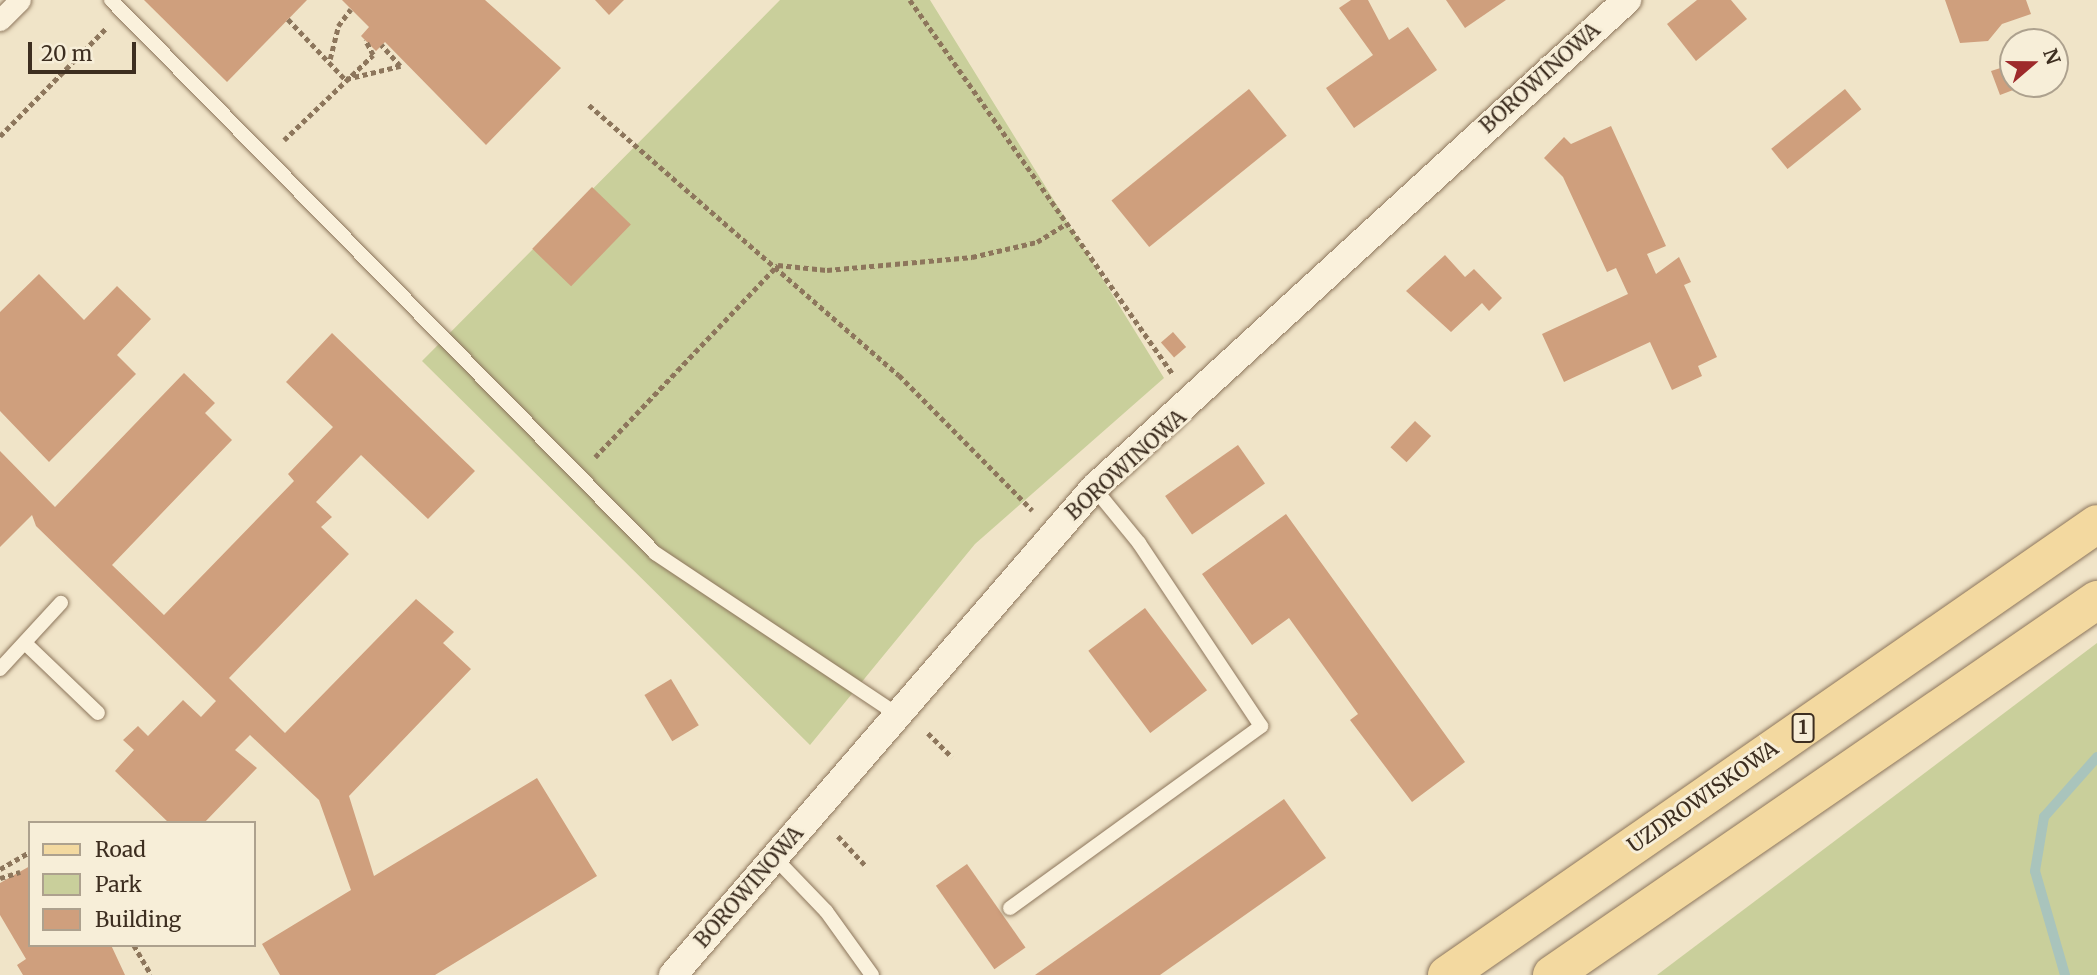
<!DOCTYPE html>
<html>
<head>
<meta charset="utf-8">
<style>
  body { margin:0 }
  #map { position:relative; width:2097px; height:975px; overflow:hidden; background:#f0e4c8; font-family:Merriweather,serif }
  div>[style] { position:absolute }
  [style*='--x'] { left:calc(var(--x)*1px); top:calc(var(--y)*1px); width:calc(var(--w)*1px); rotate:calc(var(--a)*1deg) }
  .green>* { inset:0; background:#c9cf9b }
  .stream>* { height:10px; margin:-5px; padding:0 5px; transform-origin:5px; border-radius:5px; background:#a9c4bc }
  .building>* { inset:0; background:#cf9f7d; transform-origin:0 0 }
  .path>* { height:4.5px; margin-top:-2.25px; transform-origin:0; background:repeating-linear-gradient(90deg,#8d765c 0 5px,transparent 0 8.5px) }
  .roads { filter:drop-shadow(0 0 2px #8d765c) drop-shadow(0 0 2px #8d765c) }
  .service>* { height:14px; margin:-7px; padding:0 7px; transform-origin:7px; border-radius:7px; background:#faf1dc }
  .pedestrian>* { height:21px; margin:-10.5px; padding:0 10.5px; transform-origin:10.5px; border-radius:10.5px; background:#faf1dc }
  .minor>* { height:28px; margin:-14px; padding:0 14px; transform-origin:14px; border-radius:14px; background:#faf1dc }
  .primary>* { height:38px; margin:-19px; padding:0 19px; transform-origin:19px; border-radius:19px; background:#f3d9a0 }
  span { translate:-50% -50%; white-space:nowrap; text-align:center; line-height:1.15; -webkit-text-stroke:6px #f7eed8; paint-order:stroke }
  .shield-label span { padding:2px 5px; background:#f7eed8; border:2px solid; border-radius:5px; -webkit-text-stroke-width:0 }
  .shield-label { font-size:19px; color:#3d2e20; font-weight:700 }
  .street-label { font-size:21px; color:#3d2e20 }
  .legend { position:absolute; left:28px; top:821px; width:228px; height:126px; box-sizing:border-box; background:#f7eed8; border:2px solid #ada18e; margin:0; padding:9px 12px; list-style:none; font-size:21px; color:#3d2e20 }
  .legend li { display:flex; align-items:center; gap:14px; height:35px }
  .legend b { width:35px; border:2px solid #ada18e }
  .north { position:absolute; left:1999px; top:28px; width:70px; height:70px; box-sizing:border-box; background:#f7eed8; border:2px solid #ada18e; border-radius:50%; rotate:70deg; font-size:19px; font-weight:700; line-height:28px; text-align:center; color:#3d2e20 }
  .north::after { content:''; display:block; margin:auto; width:24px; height:32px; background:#9e2a2b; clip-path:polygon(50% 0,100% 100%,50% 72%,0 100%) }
  .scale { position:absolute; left:28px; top:42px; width:108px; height:32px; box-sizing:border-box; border:4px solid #3d2e20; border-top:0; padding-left:9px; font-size:21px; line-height:24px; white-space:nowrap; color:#3d2e20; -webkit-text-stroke:5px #f7eed8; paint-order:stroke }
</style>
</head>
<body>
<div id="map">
  <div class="green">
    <div style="clip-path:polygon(780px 0,930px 0,1164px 378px,975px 544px,810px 745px,422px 361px)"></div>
    <div style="clip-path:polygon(2097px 643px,2097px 975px,1657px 975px)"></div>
  </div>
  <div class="stream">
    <div style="--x:2065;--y:975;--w:108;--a:-106.1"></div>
    <div style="--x:2035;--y:871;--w:55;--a:-80.5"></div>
    <div style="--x:2044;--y:817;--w:80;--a:-48.5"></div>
  </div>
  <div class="building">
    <div style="clip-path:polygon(144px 0,307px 0,227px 82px)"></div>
    <div style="clip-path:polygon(342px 0,485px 0,561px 68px,486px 145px,385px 42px,376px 51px,361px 36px,369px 27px)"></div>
    <div style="clip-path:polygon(595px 0,624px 0,609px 15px)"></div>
    <div style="clip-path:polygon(1351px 0,1368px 0,1389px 40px,1408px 27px,1437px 70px,1354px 128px,1326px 88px,1373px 55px,1339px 8px)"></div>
    <div style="clip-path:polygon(1446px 0,1506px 0,1465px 28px)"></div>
    <div style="clip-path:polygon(1697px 0,1731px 0,1747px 19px,1696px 61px,1667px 24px)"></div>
    <div style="clip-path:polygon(1945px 0,2026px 0,2031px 14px,2002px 24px,1988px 41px,1960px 43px)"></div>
    <div style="clip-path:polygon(2013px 64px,2013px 84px,2029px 84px,2000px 95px,1991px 71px)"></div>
    <div style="left:1249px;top:89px;width:60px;height:177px;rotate:51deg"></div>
    <div style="left:1845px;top:89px;width:26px;height:95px;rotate:51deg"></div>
    <div style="clip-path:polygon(1611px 126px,1666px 246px,1647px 254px,1656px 274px,1679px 257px,1691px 282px,1684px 285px,1717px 357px,1698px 366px,1702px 376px,1672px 390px,1650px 342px,1564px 382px,1542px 334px,1628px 294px,1616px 268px,1607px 272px,1563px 177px,1544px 158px,1564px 137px,1571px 144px)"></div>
    <div style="left:592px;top:187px;width:54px;height:86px;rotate:44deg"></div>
    <div style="clip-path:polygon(1445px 255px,1465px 277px,1474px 269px,1502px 298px,1489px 311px,1482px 303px,1451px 332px,1406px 291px)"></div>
    <div style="clip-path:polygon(39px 274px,84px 320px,117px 286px,151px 319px,117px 355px,136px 374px,49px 462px,0 411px,0 312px)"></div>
    <div style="left:1173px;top:332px;width:20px;height:16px;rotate:49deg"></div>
    <div style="clip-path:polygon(332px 333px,475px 471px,428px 519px,361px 455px,316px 502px,332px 517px,321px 527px,349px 554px,229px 678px,285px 733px,416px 599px,454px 632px,443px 643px,471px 669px,349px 796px,374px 876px,537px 778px,597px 876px,435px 975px,280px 975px,262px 944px,351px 890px,319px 800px,250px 735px,235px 750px,257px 768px,204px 823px,169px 823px,115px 771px,134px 750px,123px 740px,138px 726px,148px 736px,183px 700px,201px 717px,216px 701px,36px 526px,32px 515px,0 547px,0 451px,55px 507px,184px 373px,215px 403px,205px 413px,232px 440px,112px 565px,164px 615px,294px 481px,288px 474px,333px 427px,286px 382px)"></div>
    <div style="left:1415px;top:421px;width:22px;height:36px;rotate:43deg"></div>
    <div style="left:1238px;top:445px;width:47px;height:89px;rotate:55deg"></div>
    <div style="clip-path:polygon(1286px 514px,1465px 762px,1412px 802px,1350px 720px,1358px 714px,1289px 618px,1252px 645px,1202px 574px)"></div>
    <div style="left:1145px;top:608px;width:103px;height:71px;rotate:53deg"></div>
    <div style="left:671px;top:679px;width:54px;height:31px;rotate:59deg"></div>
    <div style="clip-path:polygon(1284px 799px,1326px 858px,1160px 975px,1035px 975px)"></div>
    <div style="left:967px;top:864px;width:102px;height:38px;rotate:55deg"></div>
    <div style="clip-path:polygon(30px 866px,30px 945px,111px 945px,125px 975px,23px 975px,17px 965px,26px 959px,0 915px,0 883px)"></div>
  </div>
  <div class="path">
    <div style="--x:910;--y:0;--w:456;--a:54.9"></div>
    <div style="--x:288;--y:19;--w:83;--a:46.5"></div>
    <div style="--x:330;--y:59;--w:34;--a:-76"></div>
    <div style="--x:338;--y:26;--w:21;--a:-53"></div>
    <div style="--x:346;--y:79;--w:56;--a:-13.5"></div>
    <div style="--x:400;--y:66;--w:28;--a:-132"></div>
    <div style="--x:589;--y:105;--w:411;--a:41.1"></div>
    <div style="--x:899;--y:375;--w:190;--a:45.4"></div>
    <div style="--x:0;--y:136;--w:150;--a:-45.5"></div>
    <div style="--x:284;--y:140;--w:123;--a:-43.7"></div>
    <div style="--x:373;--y:55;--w:17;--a:-118"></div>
    <div style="--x:595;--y:457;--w:265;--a:-46.4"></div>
    <div style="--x:778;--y:265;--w:49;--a:5.8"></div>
    <div style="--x:827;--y:270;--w:146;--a:-5.1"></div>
    <div style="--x:972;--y:257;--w:67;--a:-13"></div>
    <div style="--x:1037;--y:242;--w:34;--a:-32"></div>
    <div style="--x:928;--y:733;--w:34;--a:45"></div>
    <div style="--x:838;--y:836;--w:41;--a:47"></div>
    <div style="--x:0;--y:869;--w:34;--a:-30"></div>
    <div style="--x:0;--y:878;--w:21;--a:-17"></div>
    <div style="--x:134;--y:945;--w:34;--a:60"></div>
  </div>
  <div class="roads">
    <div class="service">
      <div style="--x:111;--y:0;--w:776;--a:45.47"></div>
      <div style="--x:655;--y:553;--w:288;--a:33.7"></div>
      <div style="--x:25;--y:643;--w:101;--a:43.8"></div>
      <div style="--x:0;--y:669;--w:90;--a:-47.3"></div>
      <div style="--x:774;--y:857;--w:75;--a:46.1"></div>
      <div style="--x:826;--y:911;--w:79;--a:54.3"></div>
      <div style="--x:1010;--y:908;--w:310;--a:-35.9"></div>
      <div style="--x:1261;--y:726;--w:220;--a:-123.7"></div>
      <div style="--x:1139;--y:543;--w:71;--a:-129.3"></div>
    </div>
    <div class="pedestrian">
      <div style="--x:0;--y:20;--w:28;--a:-45"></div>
    </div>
    <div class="minor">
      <div style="--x:673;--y:975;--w:644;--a:-49.16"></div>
      <div style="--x:1094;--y:488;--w:723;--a:-42.48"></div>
    </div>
    <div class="primary">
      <div style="--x:1447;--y:975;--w:791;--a:-34.75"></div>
      <div style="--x:1552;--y:975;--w:662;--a:-34.53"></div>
    </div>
  </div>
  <div class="shield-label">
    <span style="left:1803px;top:728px">1</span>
  </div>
  <div class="street-label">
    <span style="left:1540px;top:78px;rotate:-42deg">BOROWINOWA</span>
    <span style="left:1126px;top:465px;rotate:-42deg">BOROWINOWA</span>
    <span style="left:1703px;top:797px;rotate:-35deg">UZDROWISKOWA</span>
    <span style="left:749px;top:887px;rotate:-49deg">BOROWINOWA</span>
  </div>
  <ul class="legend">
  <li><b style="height:9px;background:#f3d9a0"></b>Road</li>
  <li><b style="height:19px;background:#c9cf9b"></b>Park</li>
  <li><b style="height:19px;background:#cf9f7d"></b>Building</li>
  </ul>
  <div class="north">N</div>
  <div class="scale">20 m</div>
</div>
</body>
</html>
